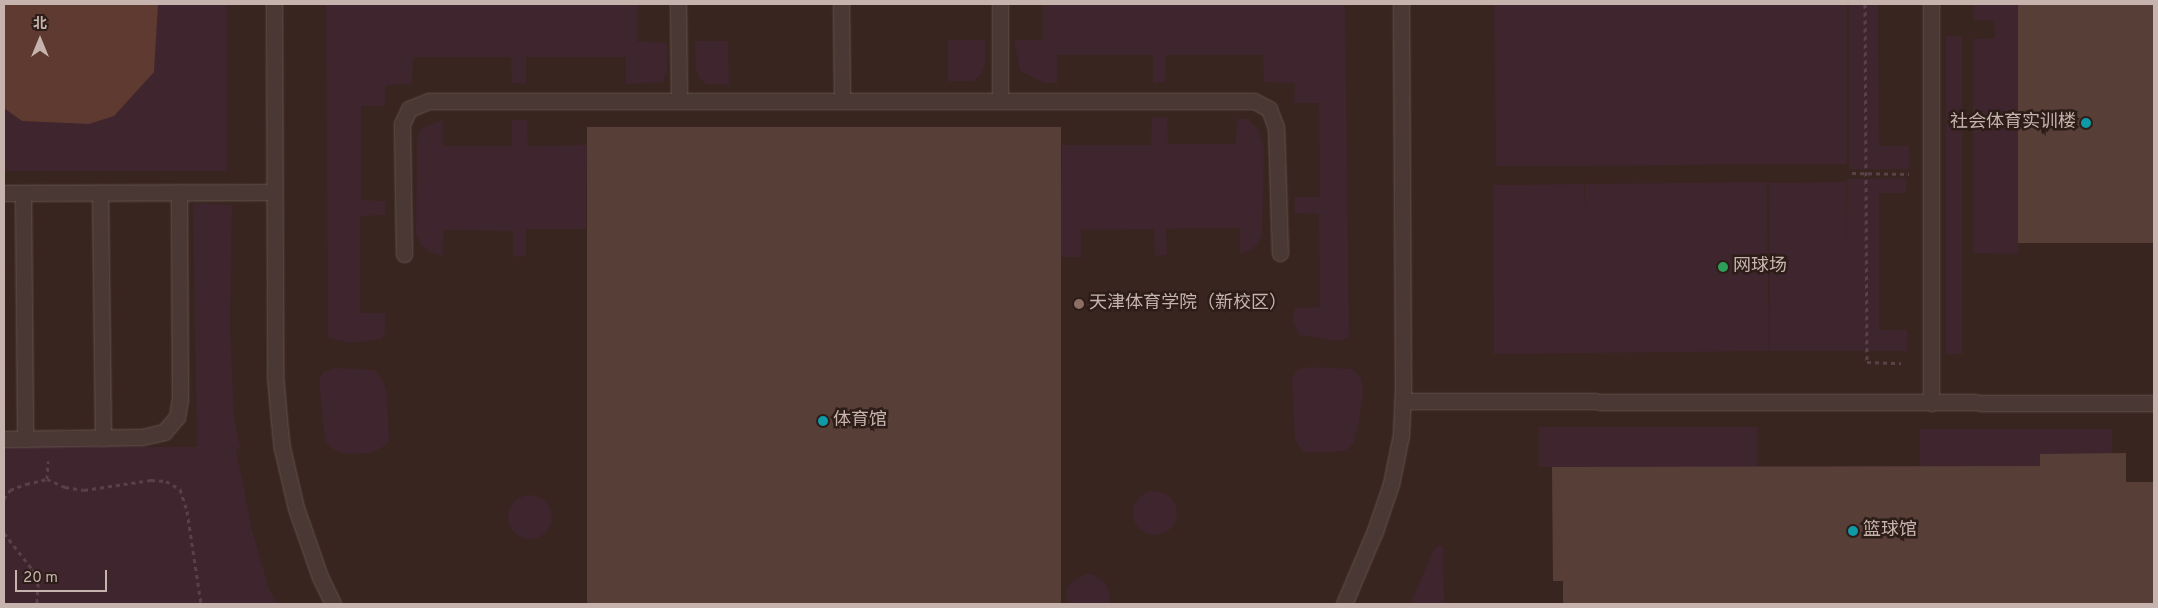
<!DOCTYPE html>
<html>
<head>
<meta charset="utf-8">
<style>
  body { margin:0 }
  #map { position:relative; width:2158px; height:608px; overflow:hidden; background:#39251f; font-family:Overpass,"Noto Sans SC",sans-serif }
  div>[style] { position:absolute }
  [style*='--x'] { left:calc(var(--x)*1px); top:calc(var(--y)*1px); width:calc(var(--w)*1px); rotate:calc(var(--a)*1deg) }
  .green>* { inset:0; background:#3f252e; transform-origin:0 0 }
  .round { border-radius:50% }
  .water>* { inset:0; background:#5f3a30 }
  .building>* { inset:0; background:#573f38; transform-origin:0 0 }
  .path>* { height:3px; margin-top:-1.5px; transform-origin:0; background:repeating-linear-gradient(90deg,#594147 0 4px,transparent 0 8px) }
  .roads { filter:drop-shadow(0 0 1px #64534d) drop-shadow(0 0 1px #64534d) }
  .service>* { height:15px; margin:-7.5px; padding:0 7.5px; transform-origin:7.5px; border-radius:7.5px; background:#493833 }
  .dots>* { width:14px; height:14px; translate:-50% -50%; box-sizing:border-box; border:2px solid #2d1d18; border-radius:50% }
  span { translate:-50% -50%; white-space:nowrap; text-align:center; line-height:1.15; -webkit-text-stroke:5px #2d1d18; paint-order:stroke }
  .poi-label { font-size:18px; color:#c6b3ad }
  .right { translate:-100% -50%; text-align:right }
  .left { translate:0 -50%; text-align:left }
  .frame { position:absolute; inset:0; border:5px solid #c6b3ad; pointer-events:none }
  .north { position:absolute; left:15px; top:15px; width:50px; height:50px; -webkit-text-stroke:4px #2d1d18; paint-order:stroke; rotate:0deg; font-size:14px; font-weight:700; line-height:20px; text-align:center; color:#c6b3ad }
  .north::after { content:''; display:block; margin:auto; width:18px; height:22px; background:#c6b3ad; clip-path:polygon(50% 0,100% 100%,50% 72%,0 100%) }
  .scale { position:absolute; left:15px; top:570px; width:92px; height:22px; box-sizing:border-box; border:2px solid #c6b3ad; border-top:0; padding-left:6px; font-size:15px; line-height:18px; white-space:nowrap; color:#c6b3ad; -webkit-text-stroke:4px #2d1d18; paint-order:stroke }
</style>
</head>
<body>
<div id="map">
  <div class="green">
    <div style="left:4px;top:4px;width:223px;height:167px"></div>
    <div style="clip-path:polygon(326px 4px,637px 4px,637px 41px,667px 43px,667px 69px,663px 82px,626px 84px,626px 57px,526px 57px,526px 84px,512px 83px,511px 57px,413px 57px,412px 84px,385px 85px,385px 106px,361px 106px,361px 200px,386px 201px,385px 215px,360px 216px,360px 313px,385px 313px,385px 331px,382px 339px,350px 343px,328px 338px)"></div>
    <div style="clip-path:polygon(1043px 4px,1345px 4px,1349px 337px,1341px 341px,1299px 335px,1293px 320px,1295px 308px,1320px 307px,1319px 214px,1294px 213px,1295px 197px,1320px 197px,1319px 103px,1294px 103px,1295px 83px,1264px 82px,1263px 55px,1166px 55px,1165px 82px,1153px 83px,1153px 55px,1057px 55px,1057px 83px,1044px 83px,1020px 71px,1014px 40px,1043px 40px)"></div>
    <div style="clip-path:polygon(1494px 4px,1769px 4px,1770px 164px,1587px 166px,1587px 142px,1587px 166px,1496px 166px)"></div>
    <div style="left:1769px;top:4px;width:78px;height:160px"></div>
    <div style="clip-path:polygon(1849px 4px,1878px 4px,1879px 146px,1909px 146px,1909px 169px,1849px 169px)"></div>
    <div style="clip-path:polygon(1973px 4px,2018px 4px,2018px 254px,1973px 253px,1973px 39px,1995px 38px,1995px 21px,1973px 20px)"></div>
    <div style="left:1946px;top:36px;width:16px;height:318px"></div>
    <div style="clip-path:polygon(948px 40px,985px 40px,985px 64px,981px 74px,974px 81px,948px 81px)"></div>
    <div style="clip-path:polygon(695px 41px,728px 41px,729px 85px,707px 84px,700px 79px,696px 69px)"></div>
    <div style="clip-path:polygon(1152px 117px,1167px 118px,1168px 144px,1236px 144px,1237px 119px,1248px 119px,1258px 129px,1264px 147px,1262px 234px,1259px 243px,1250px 251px,1240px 254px,1240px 228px,1166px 229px,1167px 255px,1155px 256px,1154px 229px,1081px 230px,1081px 257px,1060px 257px,1062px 145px,1151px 145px)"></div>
    <div style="clip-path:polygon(443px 120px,443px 146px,512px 146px,512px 120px,527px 120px,528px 146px,587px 145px,586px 229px,526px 229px,526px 256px,513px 257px,513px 231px,444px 230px,443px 256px,430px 252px,421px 245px,416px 234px,417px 138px,422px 128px)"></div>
    <div style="clip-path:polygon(1906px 178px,1906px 193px,1879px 193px,1879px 330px,1907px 330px,1907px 351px,1770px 351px,1769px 183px,1846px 182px,1847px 246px,1847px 179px)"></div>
    <div style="clip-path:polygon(1767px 182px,1769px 351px,1494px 354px,1493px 185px,1584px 184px,1585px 208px,1585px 184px)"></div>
    <div style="clip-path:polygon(193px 203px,232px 205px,230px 328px,234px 418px,241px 449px,236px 449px,252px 530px,269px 589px,277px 604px,4px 604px,4px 446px,197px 447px)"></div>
    <div style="clip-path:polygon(1307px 367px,1353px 369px,1361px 378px,1363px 393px,1359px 421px,1354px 442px,1346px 451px,1305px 453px,1295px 441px,1292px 379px,1297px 370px)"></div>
    <div style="clip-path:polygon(334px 368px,375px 370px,383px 381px,387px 394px,389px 441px,383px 447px,370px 453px,344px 454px,333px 449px,325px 441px,319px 381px,323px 372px)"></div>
    <div style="left:1539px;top:427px;width:218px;height:40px"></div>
    <div style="clip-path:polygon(1920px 429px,2112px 429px,2112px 454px,2040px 454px,2040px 466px,1920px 466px)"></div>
    <div class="round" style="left:1133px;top:491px;width:44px;height:44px"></div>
    <div class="round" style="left:508px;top:495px;width:44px;height:44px"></div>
    <div style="clip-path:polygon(1439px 545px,1443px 547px,1444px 604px,1410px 604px,1435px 548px)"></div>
    <div style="clip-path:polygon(1086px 574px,1093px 575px,1105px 582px,1110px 594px,1109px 604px,1068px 604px,1066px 594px,1068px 587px,1072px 581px)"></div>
  </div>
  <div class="water">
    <div style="clip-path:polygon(4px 4px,158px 4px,154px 72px,114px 116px,89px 124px,22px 121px,4px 108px)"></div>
  </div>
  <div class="building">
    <div style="left:2018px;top:4px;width:136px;height:239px"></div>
    <div style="left:587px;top:127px;width:474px;height:477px"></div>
    <div style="clip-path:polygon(2126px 453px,2126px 482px,2154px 482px,2154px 604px,1563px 604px,1563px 581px,1553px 581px,1552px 467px,2040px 466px,2040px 454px)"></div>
  </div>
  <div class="path">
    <div style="--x:1865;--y:4;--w:358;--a:89.7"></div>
    <div style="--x:1867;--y:362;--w:34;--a:2"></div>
    <div style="--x:1852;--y:173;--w:57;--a:1"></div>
    <div style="--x:47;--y:479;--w:18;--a:-87"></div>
    <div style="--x:4;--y:499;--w:11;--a:-56"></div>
    <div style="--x:10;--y:490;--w:17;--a:-21"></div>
    <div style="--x:26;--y:484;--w:22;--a:-13"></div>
    <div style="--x:47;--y:479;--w:20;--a:24"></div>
    <div style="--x:65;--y:487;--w:19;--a:9"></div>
    <div style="--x:84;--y:490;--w:68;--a:-8.5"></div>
    <div style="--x:151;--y:480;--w:15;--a:4"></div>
    <div style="--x:166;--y:481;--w:16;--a:30"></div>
    <div style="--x:180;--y:489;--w:23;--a:72"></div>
    <div style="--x:187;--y:511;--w:94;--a:81.4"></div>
    <div style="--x:4;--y:533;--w:46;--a:52.1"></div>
    <div style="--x:32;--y:569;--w:15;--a:67"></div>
    <div style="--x:38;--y:583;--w:21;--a:93"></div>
  </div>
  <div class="roads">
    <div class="service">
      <div style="--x:274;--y:4;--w:371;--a:89.8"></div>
      <div style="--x:275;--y:375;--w:46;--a:85"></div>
      <div style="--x:279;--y:421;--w:27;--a:84"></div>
      <div style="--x:282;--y:448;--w:62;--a:76.9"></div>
      <div style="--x:296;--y:508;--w:73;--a:70.8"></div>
      <div style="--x:320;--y:577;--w:30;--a:64"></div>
      <div style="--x:678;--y:4;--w:97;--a:89.4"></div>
      <div style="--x:841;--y:4;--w:97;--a:89.4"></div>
      <div style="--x:1000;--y:4;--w:97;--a:90"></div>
      <div style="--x:1931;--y:4;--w:399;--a:90"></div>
      <div style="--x:4;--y:193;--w:270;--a:-0.2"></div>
      <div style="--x:23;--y:193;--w:246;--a:89.5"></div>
      <div style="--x:100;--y:193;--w:245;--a:89.3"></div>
      <div style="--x:404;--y:254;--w:130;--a:-90.9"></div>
      <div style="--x:402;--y:124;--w:17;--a:-65"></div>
      <div style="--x:409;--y:109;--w:22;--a:-22"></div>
      <div style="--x:429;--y:101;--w:825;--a:0"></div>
      <div style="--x:1254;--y:101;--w:17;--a:28"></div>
      <div style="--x:1269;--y:109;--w:19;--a:69"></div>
      <div style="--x:1276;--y:127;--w:126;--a:88.2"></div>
      <div style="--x:1403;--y:401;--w:751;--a:0.15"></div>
      <div style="--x:4;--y:439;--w:138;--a:-0.8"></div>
      <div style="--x:142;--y:437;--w:23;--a:-13"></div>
      <div style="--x:164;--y:432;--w:20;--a:-49"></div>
      <div style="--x:177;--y:417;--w:18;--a:-81"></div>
      <div style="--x:180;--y:399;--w:207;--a:-90.3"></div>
      <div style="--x:1344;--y:604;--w:79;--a:-67"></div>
      <div style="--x:1375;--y:531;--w:50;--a:-71.2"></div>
      <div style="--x:1391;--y:484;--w:50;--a:-78.5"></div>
      <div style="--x:1401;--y:435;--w:46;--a:-87.5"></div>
      <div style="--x:1403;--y:389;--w:385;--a:-90.3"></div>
    </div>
  </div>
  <div class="dots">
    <div style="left:2086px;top:123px;background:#0f9aa8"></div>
    <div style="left:1723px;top:267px;background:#2e9e5b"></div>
    <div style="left:1079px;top:304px;background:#8d6e63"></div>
    <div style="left:823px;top:421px;background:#0f9aa8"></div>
    <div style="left:1853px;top:531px;background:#0f9aa8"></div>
  </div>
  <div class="poi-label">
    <span class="right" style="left:2076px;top:123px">社会体育实训楼</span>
    <span class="left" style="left:1733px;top:267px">网球场</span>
    <span class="left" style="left:1089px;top:304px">天津体育学院（新校区）</span>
    <span class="left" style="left:833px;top:421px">体育馆</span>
    <span class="left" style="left:1863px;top:531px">篮球馆</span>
  </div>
  <div class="frame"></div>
  <div class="north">北</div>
  <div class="scale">20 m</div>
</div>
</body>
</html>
